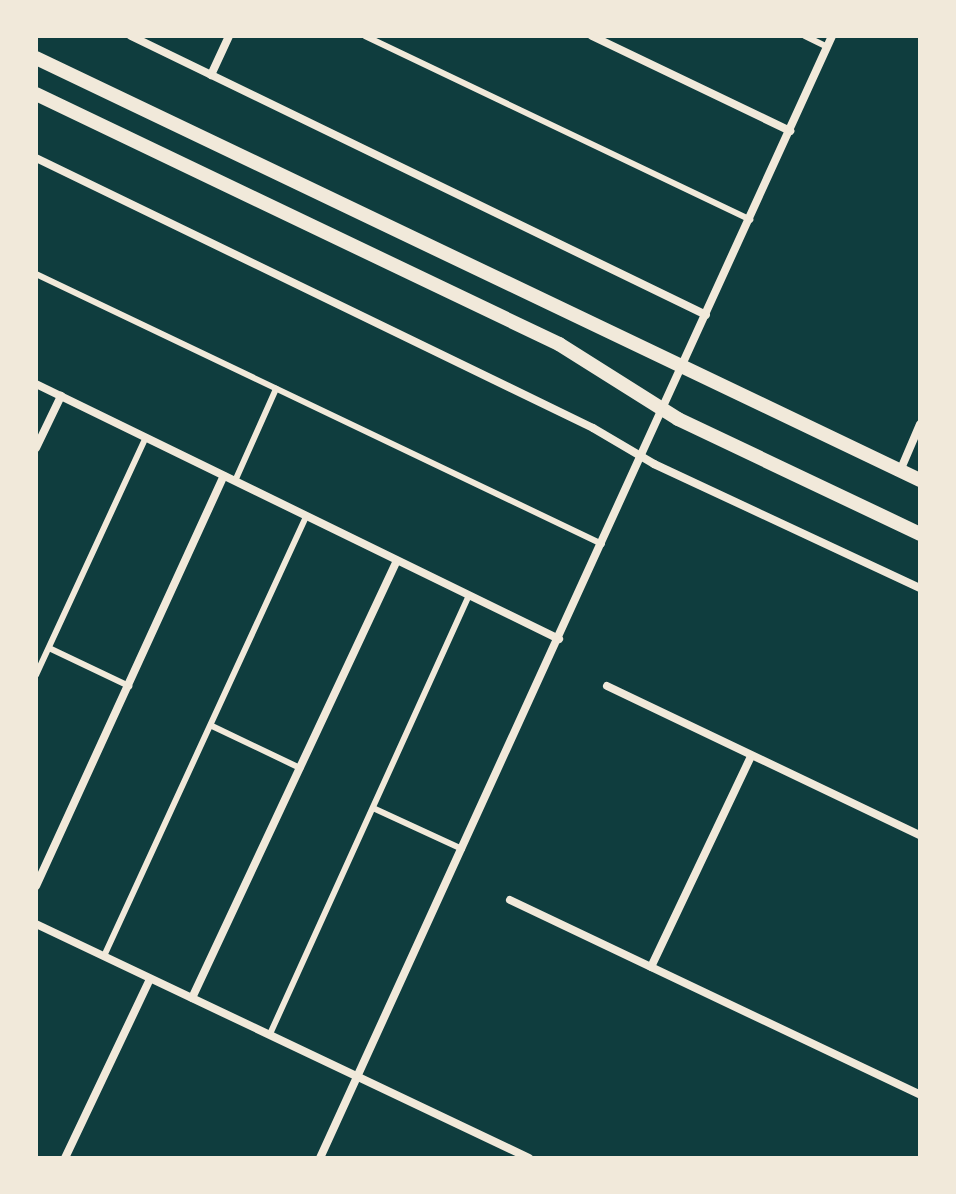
<!DOCTYPE html>
<html>
<head>
<meta charset="utf-8">
<style>
  body { margin:0 }
  #map { position:relative; width:956px; height:1194px; overflow:hidden; background:#0f3d3e; font-family:Mulish,sans-serif }
  div>[style] { position:absolute }
  [style*='--x'] { left:calc(var(--x)*1px); top:calc(var(--y)*1px); width:calc(var(--w)*1px); rotate:calc(var(--a)*1deg) }
  .service>* { height:6px; margin:-3px; padding:0 3px; transform-origin:3px; border-radius:3px; background:#f1e9da }
  .minor>* { height:8px; margin:-4px; padding:0 4px; transform-origin:4px; border-radius:4px; background:#f1e9da }
  .tertiary>* { height:14px; margin:-7px; padding:0 7px; transform-origin:7px; border-radius:7px; background:#f1e9da }
  span { translate:-50% -50%; white-space:nowrap; text-align:center; line-height:1.15; -webkit-text-stroke:8px #f1e9da; paint-order:stroke }
  .frame { position:absolute; inset:0; border:38px solid #f1e9da; pointer-events:none }
</style>
</head>
<body>
<div id="map">
  <div class="service">
    <div style="--x:365;--y:36;--w:427;--a:25.5"></div>
    <div style="--x:805;--y:36;--w:25;--a:26"></div>
    <div style="--x:36;--y:274;--w:627;--a:25.5"></div>
    <div style="--x:235;--y:481;--w:101;--a:-66"></div>
    <div style="--x:49;--y:648;--w:89;--a:25.4"></div>
    <div style="--x:36;--y:675;--w:262;--a:-65.2"></div>
    <div style="--x:212;--y:726;--w:98;--a:25.5"></div>
    <div style="--x:373;--y:808;--w:98;--a:24.7"></div>
    <div style="--x:104;--y:956;--w:484;--a:-65.3"></div>
    <div style="--x:270;--y:1034;--w:482;--a:-65.6"></div>
  </div>
  <div class="minor">
    <div style="--x:131;--y:36;--w:639;--a:25.88"></div>
    <div style="--x:592;--y:36;--w:220;--a:25.6"></div>
    <div style="--x:211;--y:75;--w:43;--a:-65.2"></div>
    <div style="--x:36;--y:158;--w:619;--a:25.86"></div>
    <div style="--x:593;--y:428;--w:71;--a:30.5"></div>
    <div style="--x:654;--y:464;--w:293;--a:25"></div>
    <div style="--x:36;--y:384;--w:582;--a:25.99"></div>
    <div style="--x:36;--y:448;--w:58;--a:-64.3"></div>
    <div style="--x:900;--y:471;--w:51;--a:-66.9"></div>
    <div style="--x:607;--y:686;--w:347;--a:25.5"></div>
    <div style="--x:36;--y:886;--w:451;--a:-65.4"></div>
    <div style="--x:510;--y:900;--w:454;--a:25.4"></div>
    <div style="--x:36;--y:924;--w:546;--a:25.39"></div>
    <div style="--x:651;--y:967;--w:233;--a:-64.6"></div>
    <div style="--x:192;--y:998;--w:483;--a:-64.9"></div>
    <div style="--x:65;--y:1158;--w:198;--a:-64.6"></div>
    <div style="--x:320;--y:1158;--w:1233;--a:-65.47"></div>
  </div>
  <div class="tertiary">
    <div style="--x:36;--y:58;--w:980;--a:25.52"></div>
    <div style="--x:36;--y:94;--w:580;--a:25.55"></div>
    <div style="--x:559;--y:344;--w:141;--a:32.2"></div>
    <div style="--x:678;--y:419;--w:268;--a:25.4"></div>
  </div>
  <div class="frame"></div>
</div>
</body>
</html>
